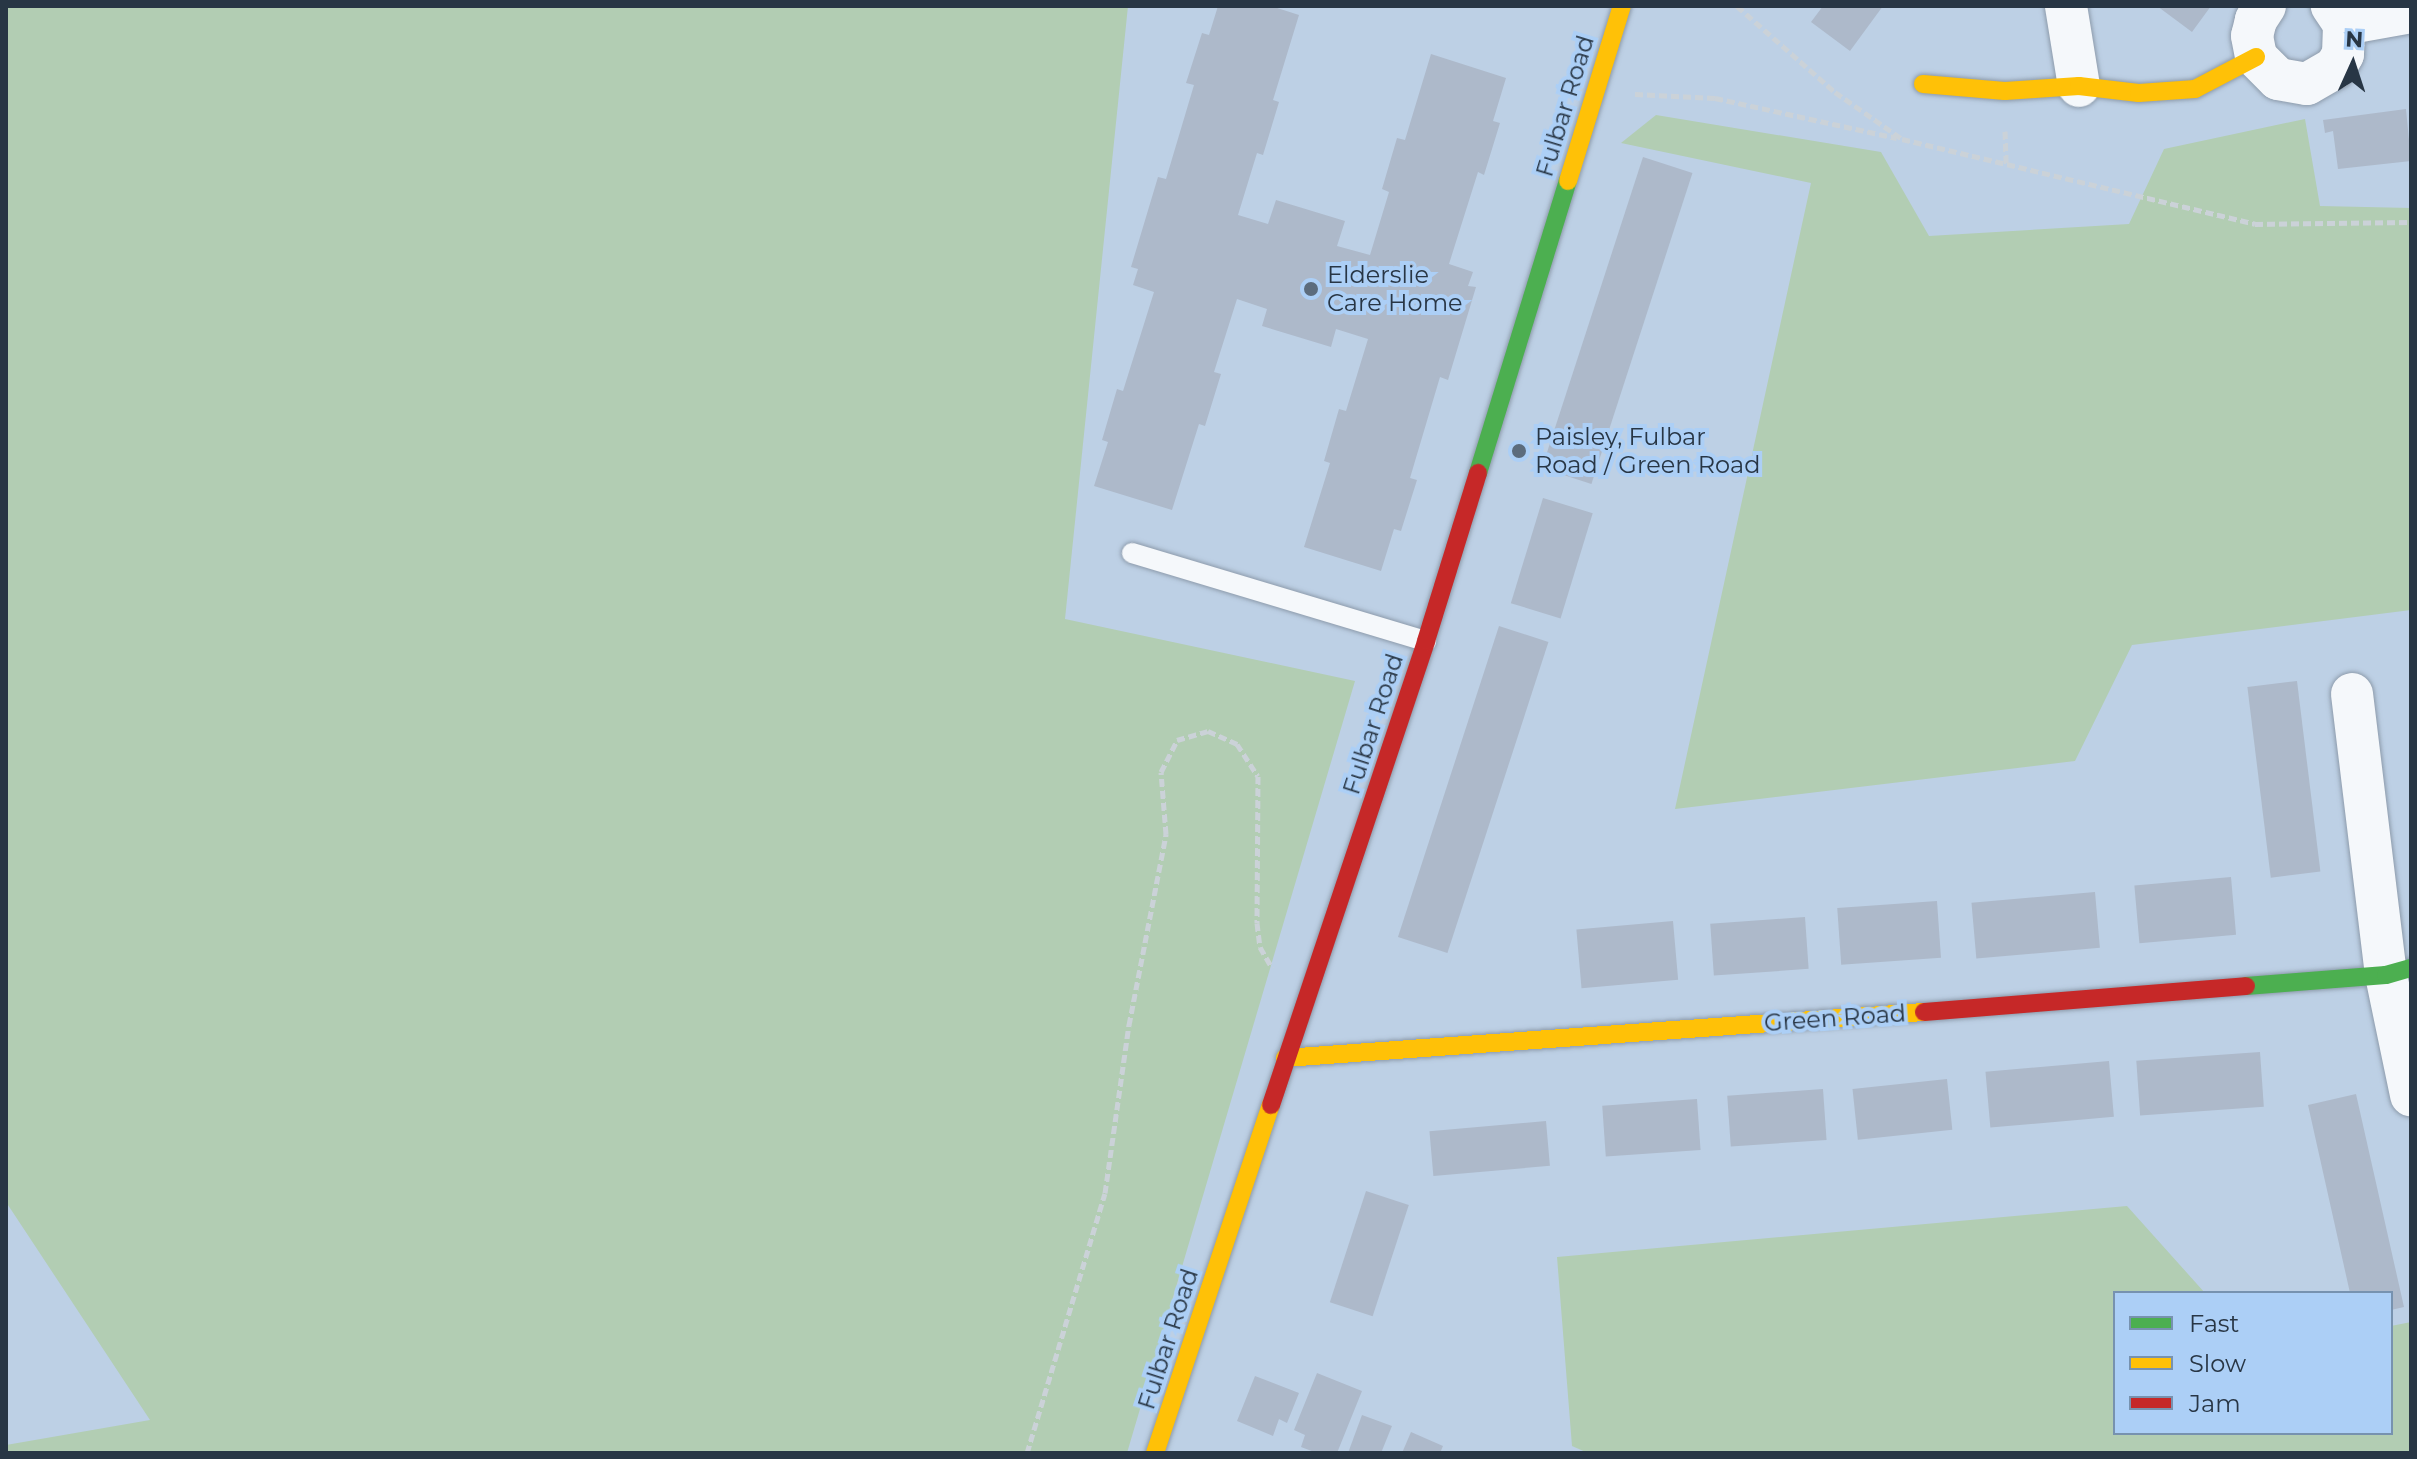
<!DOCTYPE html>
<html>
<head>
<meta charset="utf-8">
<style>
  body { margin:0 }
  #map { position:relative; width:2417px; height:1459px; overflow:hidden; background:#bdd0e5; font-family:Montserrat,sans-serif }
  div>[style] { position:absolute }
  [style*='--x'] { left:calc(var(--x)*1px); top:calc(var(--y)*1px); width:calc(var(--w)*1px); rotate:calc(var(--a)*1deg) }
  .green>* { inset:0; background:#b2cdb3 }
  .building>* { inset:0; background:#adb9ca; transform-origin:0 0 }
  .path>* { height:5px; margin-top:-2.5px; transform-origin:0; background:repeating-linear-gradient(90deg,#cbd2d8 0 8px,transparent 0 12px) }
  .roads { filter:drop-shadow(0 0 2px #8d9bab) drop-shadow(0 0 2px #8d9bab) }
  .lane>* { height:20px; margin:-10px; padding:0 10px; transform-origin:10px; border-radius:10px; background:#f5f8fb }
  .street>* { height:42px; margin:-21px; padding:0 21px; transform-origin:21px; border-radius:21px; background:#f5f8fb }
  .fast>* { height:18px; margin:-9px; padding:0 9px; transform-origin:9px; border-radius:9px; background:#4caf50 }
  .slow>* { height:18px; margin:-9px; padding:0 9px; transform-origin:9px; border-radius:9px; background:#ffc107 }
  .jam>* { height:18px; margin:-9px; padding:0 9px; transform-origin:9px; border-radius:9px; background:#c62828 }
  .dots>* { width:22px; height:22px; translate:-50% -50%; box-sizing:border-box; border:4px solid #accff6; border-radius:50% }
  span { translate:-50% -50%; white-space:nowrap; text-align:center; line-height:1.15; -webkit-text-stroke:8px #accff6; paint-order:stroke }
  .street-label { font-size:24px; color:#283645 }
  .poi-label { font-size:24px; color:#283645 }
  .left { translate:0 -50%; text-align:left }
  .frame { position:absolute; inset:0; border:8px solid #283645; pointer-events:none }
  .legend { position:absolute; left:2113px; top:1291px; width:280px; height:144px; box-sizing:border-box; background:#accff6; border:2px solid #7792af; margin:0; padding:10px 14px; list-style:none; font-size:24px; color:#283645 }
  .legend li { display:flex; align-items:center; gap:16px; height:40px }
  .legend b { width:40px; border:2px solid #7792af }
  .north { position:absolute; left:2313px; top:24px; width:80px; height:80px; -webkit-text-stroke:6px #accff6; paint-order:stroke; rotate:3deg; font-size:22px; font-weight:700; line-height:32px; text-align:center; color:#283645 }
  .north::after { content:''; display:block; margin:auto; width:28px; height:36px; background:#283645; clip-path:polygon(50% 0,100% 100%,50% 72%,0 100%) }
</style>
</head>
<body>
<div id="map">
  <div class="green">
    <div style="clip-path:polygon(6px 6px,1128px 6px,1065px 619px,1355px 681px,1127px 1453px,6px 1453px,6px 1445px,150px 1420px,6px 1202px)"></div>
    <div style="clip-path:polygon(1656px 115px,1881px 152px,1929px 236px,2129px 224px,2164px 149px,2305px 119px,2320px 206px,2411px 208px,2411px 610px,2132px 645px,2075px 761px,1675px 809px,1811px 183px,1621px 143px)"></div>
    <div style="clip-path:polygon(2127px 1206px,2205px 1293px,2115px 1293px,2115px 1433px,2391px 1433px,2391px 1326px,2411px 1322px,2411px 1453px,1588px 1453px,1572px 1446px,1557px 1257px)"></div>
  </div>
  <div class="building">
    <div style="clip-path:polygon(1218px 6px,1271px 6px,1299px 15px,1273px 100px,1279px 102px,1263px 155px,1257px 153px,1238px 215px,1268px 224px,1276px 200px,1345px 221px,1337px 246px,1370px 255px,1389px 192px,1382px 189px,1397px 138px,1405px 140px,1431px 54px,1506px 78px,1493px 121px,1500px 123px,1484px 175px,1478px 172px,1449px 264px,1473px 272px,1468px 286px,1476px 287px,1448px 380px,1440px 377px,1410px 478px,1417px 480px,1401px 531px,1394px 529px,1381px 571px,1304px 547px,1330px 463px,1324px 461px,1339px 409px,1346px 411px,1368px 339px,1336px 329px,1331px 347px,1262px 326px,1267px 309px,1237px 299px,1214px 372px,1221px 374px,1205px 426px,1199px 424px,1172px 510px,1094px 486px,1108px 442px,1102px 440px,1117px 389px,1123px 391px,1154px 292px,1133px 285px,1138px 269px,1131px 267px,1158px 177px,1166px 179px,1194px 85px,1186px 83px,1202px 33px,1209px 35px)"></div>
    <div style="clip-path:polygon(1823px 6px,1883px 6px,1850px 51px,1811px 22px)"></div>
    <div style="clip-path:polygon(2157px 6px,2211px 6px,2192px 32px)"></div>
    <div style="clip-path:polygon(2406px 109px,2411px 161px,2338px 169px,2333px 131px,2325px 133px,2323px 120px)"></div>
    <div style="left:1643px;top:157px;width:52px;height:327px;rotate:18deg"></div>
    <div style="left:1543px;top:498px;width:52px;height:110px;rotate:17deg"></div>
    <div style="left:1499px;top:626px;width:52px;height:327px;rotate:18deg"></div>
    <div style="left:2297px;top:681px;width:192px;height:50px;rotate:83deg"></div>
    <div style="left:2231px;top:877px;width:58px;height:97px;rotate:85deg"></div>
    <div style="left:2095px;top:892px;width:56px;height:124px;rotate:85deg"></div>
    <div style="left:1937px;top:901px;width:57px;height:100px;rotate:86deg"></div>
    <div style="left:1805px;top:917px;width:52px;height:95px;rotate:86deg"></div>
    <div style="left:1673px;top:921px;width:59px;height:97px;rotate:85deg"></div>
    <div style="left:2260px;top:1052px;width:55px;height:124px;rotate:86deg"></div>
    <div style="left:2109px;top:1061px;width:56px;height:124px;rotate:85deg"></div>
    <div style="left:1947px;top:1079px;width:51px;height:95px;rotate:84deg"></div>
    <div style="left:1823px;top:1089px;width:51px;height:96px;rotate:86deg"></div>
    <div style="clip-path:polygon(2356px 1094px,2404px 1307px,2391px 1310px,2391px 1293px,2350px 1293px,2308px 1105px)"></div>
    <div style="left:1697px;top:1099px;width:51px;height:95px;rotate:86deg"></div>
    <div style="left:1546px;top:1121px;width:45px;height:117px;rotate:85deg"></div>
    <div style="left:1366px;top:1191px;width:45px;height:117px;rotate:18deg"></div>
    <div style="clip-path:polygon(1317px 1373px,1362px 1391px,1337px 1453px,1317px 1453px,1301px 1447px,1305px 1435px,1294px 1430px)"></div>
    <div style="clip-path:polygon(1255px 1376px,1299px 1393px,1287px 1423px,1279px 1419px,1273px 1436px,1237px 1421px)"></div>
    <div style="clip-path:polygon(1362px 1415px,1392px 1426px,1381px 1453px,1348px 1453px)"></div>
    <div style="clip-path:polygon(1411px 1432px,1443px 1446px,1440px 1453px,1402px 1453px)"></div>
  </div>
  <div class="path">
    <div style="--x:1737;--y:6;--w:130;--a:41.3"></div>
    <div style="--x:1835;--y:92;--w:82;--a:35"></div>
    <div style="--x:1902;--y:139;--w:363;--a:13.5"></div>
    <div style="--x:2255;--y:224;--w:156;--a:-0.7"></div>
    <div style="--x:1635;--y:94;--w:80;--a:2.9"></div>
    <div style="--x:1715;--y:98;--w:186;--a:12.4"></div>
    <div style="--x:2005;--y:131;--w:35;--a:88"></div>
    <div style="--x:1027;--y:1453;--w:271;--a:-73.3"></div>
    <div style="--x:1105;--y:1193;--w:170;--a:-81.9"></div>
    <div style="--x:1129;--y:1025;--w:195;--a:-79"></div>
    <div style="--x:1166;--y:834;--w:62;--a:-94.6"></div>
    <div style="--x:1161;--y:772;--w:36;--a:-63"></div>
    <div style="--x:1177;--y:740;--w:32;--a:-16"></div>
    <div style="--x:1208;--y:731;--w:32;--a:24"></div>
    <div style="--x:1237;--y:744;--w:38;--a:57"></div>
    <div style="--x:1258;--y:776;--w:147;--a:90.4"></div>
    <div style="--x:1257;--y:923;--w:24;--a:83"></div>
    <div style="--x:1260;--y:947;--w:24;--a:60"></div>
  </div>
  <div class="roads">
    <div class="lane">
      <div style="--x:1132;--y:553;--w:307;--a:16.7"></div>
    </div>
    <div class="street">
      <div style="--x:2066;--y:6;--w:81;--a:80.8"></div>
      <div style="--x:2265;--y:6;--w:17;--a:123"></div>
      <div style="--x:2256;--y:20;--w:16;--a:104"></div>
      <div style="--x:2252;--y:36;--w:21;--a:79"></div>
      <div style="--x:2256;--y:57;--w:31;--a:45"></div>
      <div style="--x:2278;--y:79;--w:29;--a:10"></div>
      <div style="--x:2307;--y:84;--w:32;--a:-30"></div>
      <div style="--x:2335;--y:68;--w:16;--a:-60"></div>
      <div style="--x:2343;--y:54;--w:30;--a:-88"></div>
      <div style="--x:2344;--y:24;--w:22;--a:-124"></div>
      <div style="--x:2344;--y:24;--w:68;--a:-10.2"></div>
      <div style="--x:2352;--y:694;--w:283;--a:83.1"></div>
      <div style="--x:2386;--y:975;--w:123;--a:78.2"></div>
    </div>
    <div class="fast">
      <div style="--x:1478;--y:473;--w:306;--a:-72.9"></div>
      <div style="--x:2246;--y:986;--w:140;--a:-4.5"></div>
      <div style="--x:2386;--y:975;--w:26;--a:-16"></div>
    </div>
    <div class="slow">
      <div style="--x:1923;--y:84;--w:82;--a:4.9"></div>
      <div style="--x:2005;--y:91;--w:74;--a:-3.9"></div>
      <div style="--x:2079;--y:86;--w:60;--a:6.7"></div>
      <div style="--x:2139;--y:93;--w:56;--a:-4.1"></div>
      <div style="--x:2195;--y:89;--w:69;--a:-27.7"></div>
      <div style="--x:1568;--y:181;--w:183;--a:-72.9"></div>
      <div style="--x:1285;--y:1058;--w:641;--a:-4.12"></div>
      <div style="--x:1155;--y:1453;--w:367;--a:-71.6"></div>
    </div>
    <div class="jam">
      <div style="--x:1924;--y:1012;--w:323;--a:-4.6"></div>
      <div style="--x:1271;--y:1105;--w:489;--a:-71.5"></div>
      <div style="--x:1426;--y:641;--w:176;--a:-72.8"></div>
    </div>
  </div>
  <div class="dots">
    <div style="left:1311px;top:289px;background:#5c6c7d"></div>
    <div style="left:1519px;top:451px;background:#5c6c7d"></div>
  </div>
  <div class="street-label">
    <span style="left:1565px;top:106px;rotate:-73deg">Fulbar Road</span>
    <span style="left:1373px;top:724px;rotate:-72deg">Fulbar Road</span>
    <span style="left:1835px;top:1018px;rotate:-4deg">Green Road</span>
    <span style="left:1168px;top:1339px;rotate:-72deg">Fulbar Road</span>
  </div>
  <div class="poi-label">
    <span class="left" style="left:1327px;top:289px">Elderslie<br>Care Home</span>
    <span class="left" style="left:1535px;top:451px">Paisley, Fulbar<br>Road / Green Road</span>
  </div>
  <div class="frame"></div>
  <ul class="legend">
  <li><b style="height:10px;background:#4caf50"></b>Fast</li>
  <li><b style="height:10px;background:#ffc107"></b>Slow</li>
  <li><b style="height:10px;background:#c62828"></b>Jam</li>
  </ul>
  <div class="north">N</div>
</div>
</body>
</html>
